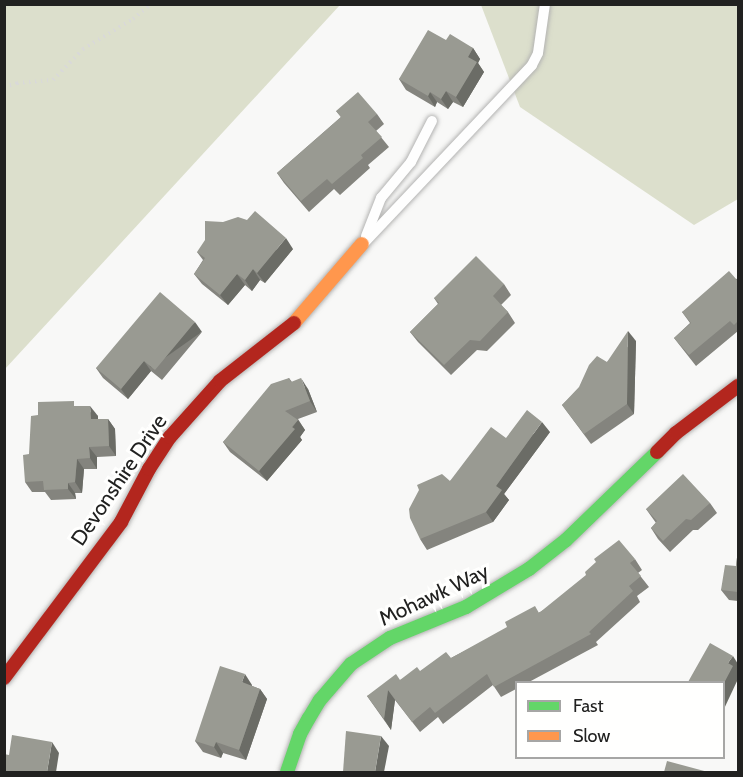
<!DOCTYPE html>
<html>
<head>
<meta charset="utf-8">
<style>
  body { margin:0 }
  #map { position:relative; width:743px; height:777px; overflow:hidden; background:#f8f8f7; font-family:Cabin,sans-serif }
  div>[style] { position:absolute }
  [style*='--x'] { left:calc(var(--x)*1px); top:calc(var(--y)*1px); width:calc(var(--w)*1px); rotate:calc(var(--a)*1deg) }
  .green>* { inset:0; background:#dcdfcc }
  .path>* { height:4px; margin-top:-2px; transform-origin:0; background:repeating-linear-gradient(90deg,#d9d9d8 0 1.5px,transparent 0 6px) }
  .roads { filter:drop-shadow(0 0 2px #b3b3b2) drop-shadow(0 0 2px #b3b3b2) }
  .lane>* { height:10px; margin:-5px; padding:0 5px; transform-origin:5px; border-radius:5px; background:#fefefe }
  .fast>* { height:14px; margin:-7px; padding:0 7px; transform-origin:7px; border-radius:7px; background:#63d668 }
  .slow>* { height:14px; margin:-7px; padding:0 7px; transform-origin:7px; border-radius:7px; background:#ff974d }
  .jam>* { height:14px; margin:-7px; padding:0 7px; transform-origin:7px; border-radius:7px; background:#b3261e }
  .wall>* { inset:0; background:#84847e }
  .shaded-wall>* { inset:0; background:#6b6c66; transform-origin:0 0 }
  .building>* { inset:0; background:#999a92 }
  span { translate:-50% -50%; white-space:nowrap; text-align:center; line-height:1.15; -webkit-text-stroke:6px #fffffe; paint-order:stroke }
  .street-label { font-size:21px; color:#212120 }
  .frame { position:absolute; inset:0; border:6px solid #212120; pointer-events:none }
  .legend { position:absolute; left:515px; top:681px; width:210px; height:78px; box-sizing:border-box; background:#fffffe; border:2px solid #a6a6a5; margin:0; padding:8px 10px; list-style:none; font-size:18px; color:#212120 }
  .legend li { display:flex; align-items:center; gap:12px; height:30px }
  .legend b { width:30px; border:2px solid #a6a6a5 }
</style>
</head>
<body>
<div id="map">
  <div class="green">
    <div style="clip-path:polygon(5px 4px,340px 5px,5px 369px,4px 5px)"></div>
    <div style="clip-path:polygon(481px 5px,738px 5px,738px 199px,694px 225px,520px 107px)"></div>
  </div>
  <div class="path">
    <div style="--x:4;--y:87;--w:14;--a:-17"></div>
    <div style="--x:17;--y:83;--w:36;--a:-5"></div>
    <div style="--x:53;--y:80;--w:43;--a:-45.9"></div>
    <div style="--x:83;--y:49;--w:58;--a:-31"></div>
    <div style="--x:133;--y:19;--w:23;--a:-40"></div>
  </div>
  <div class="roads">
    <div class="lane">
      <div style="--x:366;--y:236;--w:41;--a:-68.5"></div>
      <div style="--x:381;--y:198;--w:47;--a:-50.2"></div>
      <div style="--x:411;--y:162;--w:46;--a:-62.9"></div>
      <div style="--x:363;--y:244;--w:246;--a:-46.6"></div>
      <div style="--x:532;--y:65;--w:13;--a:-63"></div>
      <div style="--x:538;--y:53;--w:49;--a:-81.9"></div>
    </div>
    <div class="fast">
      <div style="--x:287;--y:772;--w:40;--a:-71.1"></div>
      <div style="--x:300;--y:734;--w:18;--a:-61"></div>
      <div style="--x:309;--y:718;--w:21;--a:-59"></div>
      <div style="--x:320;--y:700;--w:48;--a:-49.3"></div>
      <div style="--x:351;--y:664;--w:47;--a:-33.7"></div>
      <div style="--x:390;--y:638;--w:82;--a:-22.2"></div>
      <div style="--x:466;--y:607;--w:74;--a:-31.1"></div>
      <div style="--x:529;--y:569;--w:47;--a:-38.1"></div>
      <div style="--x:566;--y:540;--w:127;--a:-44"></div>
    </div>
    <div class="slow">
      <div style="--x:294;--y:323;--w:104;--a:-49.3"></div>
    </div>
    <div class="jam">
      <div style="--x:657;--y:452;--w:27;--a:-45"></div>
      <div style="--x:676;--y:433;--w:78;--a:-37.2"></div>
      <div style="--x:4;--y:678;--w:195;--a:-53.1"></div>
      <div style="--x:121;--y:522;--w:60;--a:-62.2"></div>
      <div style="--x:149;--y:469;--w:38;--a:-57"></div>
      <div style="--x:170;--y:437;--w:75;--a:-48.2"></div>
      <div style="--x:220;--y:381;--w:94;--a:-38.1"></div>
    </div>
  </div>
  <div class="wall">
    <div style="clip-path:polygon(446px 40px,473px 48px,480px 59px,478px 63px,484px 72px,463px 107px,453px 102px,448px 109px,437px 102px,435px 107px,406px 90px,399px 79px)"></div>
    <div style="clip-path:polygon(336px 111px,377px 114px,384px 124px,376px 131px,389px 147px,368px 165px,370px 168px,340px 195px,334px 189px,309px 212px,284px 183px,277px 173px,341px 117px)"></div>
    <div style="clip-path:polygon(293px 249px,265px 283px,260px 280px,252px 291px,245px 285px,228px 305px,202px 284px,194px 274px,203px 260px,197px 252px)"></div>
    <div style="clip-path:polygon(738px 278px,738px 332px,738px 331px,696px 366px,674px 338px,690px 323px,682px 312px)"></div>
    <div style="clip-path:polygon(504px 284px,511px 295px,501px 305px,508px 312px,515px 323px,487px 351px,477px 350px,451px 375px,418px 342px,410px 332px,438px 304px,434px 298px)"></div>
    <div style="clip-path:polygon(202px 332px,162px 380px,151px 371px,128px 399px,103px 378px,96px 368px)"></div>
    <div style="clip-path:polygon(636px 341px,634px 414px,591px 444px,562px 405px,607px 362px)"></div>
    <div style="clip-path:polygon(289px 378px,292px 382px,308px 389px,317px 412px,298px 419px,305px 430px,300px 437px,302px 440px,267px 481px,230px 452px,223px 442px)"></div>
    <div style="clip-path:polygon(78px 406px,98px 416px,98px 419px,108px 419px,115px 429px,116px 456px,97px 457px,97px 469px,84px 469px,82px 493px,75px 493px,76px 499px,51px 500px,45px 492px,32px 492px,25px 482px,38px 415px)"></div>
    <div style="clip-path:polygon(550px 432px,504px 494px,509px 500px,493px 522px,427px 550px,420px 539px,450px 481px,506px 438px)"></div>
    <div style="clip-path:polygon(710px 503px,717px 513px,698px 530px,693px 530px,670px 552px,658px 539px,651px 528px,656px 523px,646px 509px)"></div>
    <div style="clip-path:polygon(738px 549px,738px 601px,729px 600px,721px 590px,736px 566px)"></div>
    <div style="clip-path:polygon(635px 559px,642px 570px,638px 573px,649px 587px,637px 596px,640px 602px,596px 642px,598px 645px,529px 682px,516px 682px,516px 689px,501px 697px,493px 685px,443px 724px,438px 717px,420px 732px,395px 700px,391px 730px,367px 696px,400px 680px,451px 658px,540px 612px)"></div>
    <div style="clip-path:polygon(252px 685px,252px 686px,260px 689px,267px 699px,246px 760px,223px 753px,221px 758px,203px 752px,195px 741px)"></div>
  </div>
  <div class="shaded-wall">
    <div style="clip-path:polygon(473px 48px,480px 59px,478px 63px,484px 72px,463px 107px,456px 97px,468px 57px)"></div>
    <div style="clip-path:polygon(446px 91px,453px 102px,448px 109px,441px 99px)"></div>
    <div style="clip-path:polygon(430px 92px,437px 102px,435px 107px,428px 96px)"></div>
    <div style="clip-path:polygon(286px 238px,293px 249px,265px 283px,257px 273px)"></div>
    <div style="clip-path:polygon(253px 269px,260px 280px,252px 291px,245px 280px)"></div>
    <div style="clip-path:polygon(237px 274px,245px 285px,228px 305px,220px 295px)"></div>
    <div style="left:195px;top:322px;width:12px;height:62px;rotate:55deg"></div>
    <div style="clip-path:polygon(628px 331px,636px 341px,634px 414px,627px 404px)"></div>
    <div style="clip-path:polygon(144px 361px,151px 371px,128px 399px,121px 389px)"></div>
    <div style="clip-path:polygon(301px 378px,308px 389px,317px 412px,310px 401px)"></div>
    <div style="clip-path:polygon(90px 406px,98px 416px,98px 430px,91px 419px)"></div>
    <div style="clip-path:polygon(108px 419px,115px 429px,116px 456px,109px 446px)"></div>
    <div style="clip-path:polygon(298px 420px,305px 430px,300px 437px,302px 440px,267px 481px,259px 471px)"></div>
    <div style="clip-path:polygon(542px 422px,550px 432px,504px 494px,509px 500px,493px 522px,486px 512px,496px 486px)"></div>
    <div style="clip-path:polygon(89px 447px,97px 457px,97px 469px,90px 458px)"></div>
    <div style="clip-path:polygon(77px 459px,84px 469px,82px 493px,75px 482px)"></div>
    <div style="clip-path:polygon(68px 483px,75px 493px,76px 499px,68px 489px)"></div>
    <div style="clip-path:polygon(733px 656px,738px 664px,738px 668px,737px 671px,738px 674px,738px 679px,723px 711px,723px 685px,728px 663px)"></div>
    <div style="clip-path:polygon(245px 674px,252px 685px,250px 693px,242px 682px)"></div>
    <div style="clip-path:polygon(260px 689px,267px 699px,246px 760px,239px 750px)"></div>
    <div style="clip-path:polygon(388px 690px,395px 700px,391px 730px,384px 719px)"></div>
    <div style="clip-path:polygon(381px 736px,389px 746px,384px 772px,375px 772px)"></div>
    <div style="clip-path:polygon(52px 742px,59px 753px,56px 772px,47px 772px)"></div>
    <div style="clip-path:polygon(216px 742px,223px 753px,221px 758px,214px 747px)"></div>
  </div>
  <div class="building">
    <div style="clip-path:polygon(428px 30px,446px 40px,450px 34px,473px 48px,468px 57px,477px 62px,456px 97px,446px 91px,441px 99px,430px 92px,428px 96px,399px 79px)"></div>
    <div style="clip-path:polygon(358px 92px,377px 114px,368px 122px,382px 137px,361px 155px,363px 158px,332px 184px,327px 179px,301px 201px,277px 173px,341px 117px,336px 111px)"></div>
    <div style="clip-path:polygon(255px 211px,286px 238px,257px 273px,253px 269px,245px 280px,237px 274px,220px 295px,194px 274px,205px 258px,197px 252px,205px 240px,205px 221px,223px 222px,238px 217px,247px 220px)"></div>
    <div style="clip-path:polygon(476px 256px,504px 284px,493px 296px,508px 312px,480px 341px,470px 340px,444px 365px,410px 332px,439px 303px,434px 298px)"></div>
    <div style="clip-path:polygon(729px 271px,737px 280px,738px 278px,738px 321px,734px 325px,730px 321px,689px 355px,674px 338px,691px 323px,682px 312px)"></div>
    <div style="clip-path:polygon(160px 292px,195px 322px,155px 370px,144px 361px,121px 389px,96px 368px)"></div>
    <div style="clip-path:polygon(628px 331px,627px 404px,584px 434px,562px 405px,579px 387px,589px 365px,597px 356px,607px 362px)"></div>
    <div style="clip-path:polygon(289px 378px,291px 382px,301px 378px,310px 401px,285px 411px,298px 420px,292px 427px,295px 429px,259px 471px,223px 442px,271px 384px)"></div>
    <div style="clip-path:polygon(74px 401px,74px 406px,90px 406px,91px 419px,108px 419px,109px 446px,89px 447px,90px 458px,77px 459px,75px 482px,68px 483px,68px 489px,44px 490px,43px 481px,25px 482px,23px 455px,29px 454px,31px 416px,38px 415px,38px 402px)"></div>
    <div style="clip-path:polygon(527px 410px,542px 422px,496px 486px,502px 490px,486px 512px,420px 539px,410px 518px,409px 509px,419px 490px,417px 485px,442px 474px,450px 481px,491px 427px,506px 438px)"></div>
    <div style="clip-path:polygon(683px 474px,710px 503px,691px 520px,686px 519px,663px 541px,651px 528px,657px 521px,646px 509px)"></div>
    <div style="clip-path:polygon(619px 540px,635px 559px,630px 563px,641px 576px,629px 586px,633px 591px,589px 632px,591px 634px,494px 687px,487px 674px,435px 713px,430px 707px,412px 722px,388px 690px,384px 719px,367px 696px,396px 674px,400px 680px,417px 667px,420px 671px,446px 652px,451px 658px,507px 627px,505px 622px,535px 606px,539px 613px,586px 575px,585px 572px,596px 562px,594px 559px)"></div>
    <div style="clip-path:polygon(738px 549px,738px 592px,721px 590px,725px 565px,736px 566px)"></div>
    <div style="clip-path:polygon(710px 643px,733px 656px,728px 663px,733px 666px,723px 685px,723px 682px,688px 682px)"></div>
    <div style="clip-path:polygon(220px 666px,245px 674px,242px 682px,260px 689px,239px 750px,216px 742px,214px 747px,195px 741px)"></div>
    <div style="clip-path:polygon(346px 731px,381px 736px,375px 772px,343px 772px)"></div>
    <div style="clip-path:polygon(12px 735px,52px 742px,47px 772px,4px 772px,4px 754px,9px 755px)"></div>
    <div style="clip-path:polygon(667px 761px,708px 772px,664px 772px)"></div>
  </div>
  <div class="street-label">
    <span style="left:119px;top:480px;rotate:-56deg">Devonshire Drive</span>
    <span style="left:434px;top:595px;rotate:-25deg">Mohawk Way</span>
  </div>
  <div class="frame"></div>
  <ul class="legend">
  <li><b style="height:8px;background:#63d668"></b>Fast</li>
  <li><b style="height:8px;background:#ff974d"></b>Slow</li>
  </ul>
</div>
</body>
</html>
